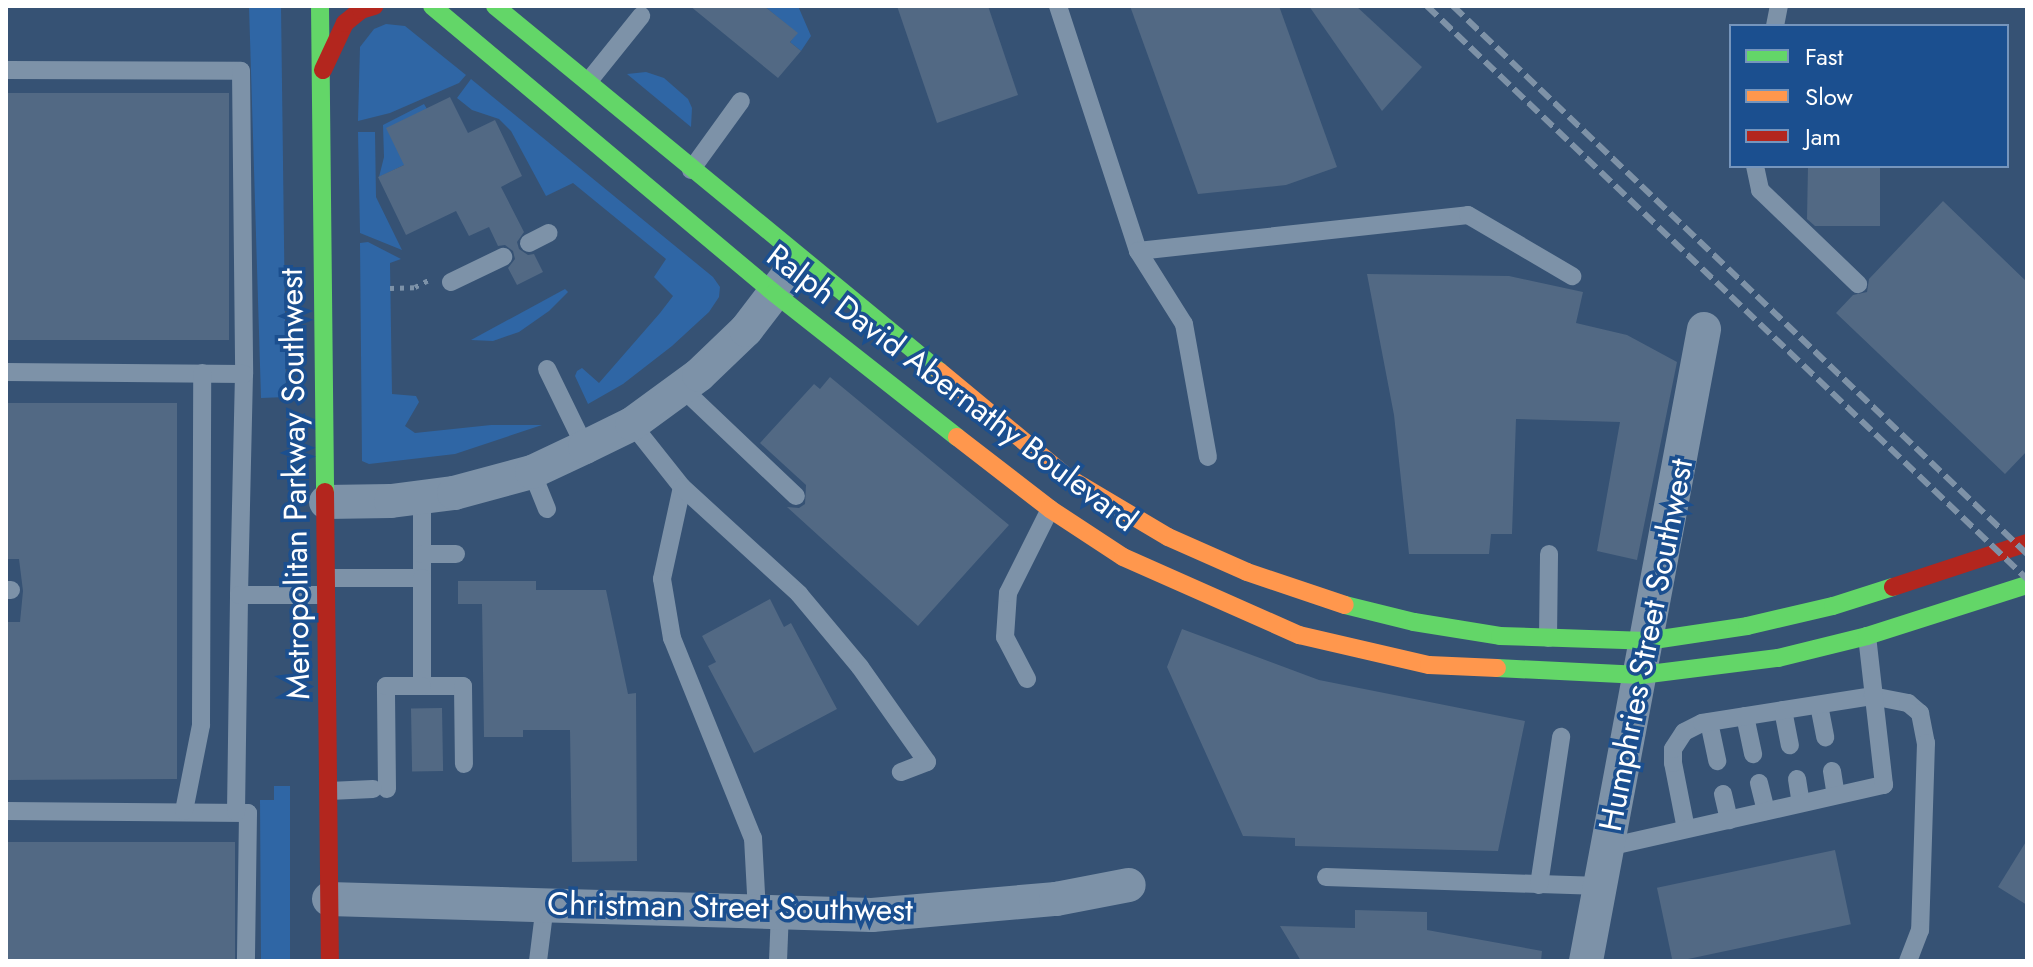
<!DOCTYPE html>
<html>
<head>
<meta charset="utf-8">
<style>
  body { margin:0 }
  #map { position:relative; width:2033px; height:967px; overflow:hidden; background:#365274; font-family:Jost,sans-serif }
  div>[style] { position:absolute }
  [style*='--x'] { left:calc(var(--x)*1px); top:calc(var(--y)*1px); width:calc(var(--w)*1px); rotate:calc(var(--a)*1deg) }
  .green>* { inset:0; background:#2f66a5 }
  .building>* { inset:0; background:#526984; transform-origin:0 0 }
  .path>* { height:5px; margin-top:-2.5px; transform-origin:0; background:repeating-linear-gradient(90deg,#7d92a8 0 4px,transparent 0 10px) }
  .lane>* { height:18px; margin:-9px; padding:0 9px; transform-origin:9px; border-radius:9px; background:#7d92a8 }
  .street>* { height:34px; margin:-17px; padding:0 17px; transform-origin:17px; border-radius:17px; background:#7d92a8 }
  .fast>* { height:18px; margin:-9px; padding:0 9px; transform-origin:9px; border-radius:9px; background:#63d668 }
  .slow>* { height:18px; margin:-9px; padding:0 9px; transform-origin:9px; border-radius:9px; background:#ff974d }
  .jam>* { height:18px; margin:-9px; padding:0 9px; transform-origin:9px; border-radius:9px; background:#b3261e }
  .rail>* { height:6px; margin-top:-3px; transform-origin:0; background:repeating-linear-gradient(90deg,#7e92a7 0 14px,transparent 0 20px) }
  span { translate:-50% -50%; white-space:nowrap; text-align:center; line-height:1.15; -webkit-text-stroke:7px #1b4f8f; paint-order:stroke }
  .street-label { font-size:32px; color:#fff }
  .frame { position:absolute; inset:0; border:8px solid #fff; pointer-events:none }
  .legend { position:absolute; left:1729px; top:24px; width:280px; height:144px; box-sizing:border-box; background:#1b4f8f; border:2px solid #7695bc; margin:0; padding:10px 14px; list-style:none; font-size:24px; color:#fff }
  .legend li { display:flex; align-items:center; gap:16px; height:40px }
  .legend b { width:40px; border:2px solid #7695bc }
</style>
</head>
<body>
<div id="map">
  <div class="green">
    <div style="clip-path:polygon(249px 6px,281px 6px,286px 397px,261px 398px)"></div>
    <div style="clip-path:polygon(764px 6px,798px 6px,811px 36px,801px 51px,790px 42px,797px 33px)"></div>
    <div style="clip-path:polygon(386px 24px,405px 26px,466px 75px,459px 83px,390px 113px,358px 121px,360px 47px,374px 29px)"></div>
    <div style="clip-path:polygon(646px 72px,664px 78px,688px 99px,692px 108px,691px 127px,627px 74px)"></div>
    <div style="clip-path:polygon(471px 79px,713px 277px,720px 287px,719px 297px,709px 312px,672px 346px,623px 384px,588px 404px,575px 376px,577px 371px,582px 368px,599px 383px,660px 313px,673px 296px,654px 277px,666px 259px,573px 183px,546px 196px,511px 131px,499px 119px,472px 110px,457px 98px)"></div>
    <div style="clip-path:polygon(424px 104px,427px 109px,404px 165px,379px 177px,384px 157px,383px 125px)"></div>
    <div style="clip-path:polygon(358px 132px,375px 132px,376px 197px,402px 250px,360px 233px)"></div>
    <div style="clip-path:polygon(368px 242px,401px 259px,390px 263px,392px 394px,416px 396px,419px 402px,405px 426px,415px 433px,491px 425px,542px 425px,455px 454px,369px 464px,362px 461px,360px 243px)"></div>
    <div style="clip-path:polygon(565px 289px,568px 292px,549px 311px,519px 332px,493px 341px,471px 340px)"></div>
    <div style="clip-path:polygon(274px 786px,290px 786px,290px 961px,261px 961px,260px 800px,274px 800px)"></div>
  </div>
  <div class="building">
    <div style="clip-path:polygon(690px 6px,764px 6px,798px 33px,790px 42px,801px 51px,778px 78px)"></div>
    <div style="clip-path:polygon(897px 6px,988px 6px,1018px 95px,937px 123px)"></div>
    <div style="clip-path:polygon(1130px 6px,1279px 6px,1337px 167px,1286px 185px,1198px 194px)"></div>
    <div style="clip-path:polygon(1309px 6px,1356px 6px,1422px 67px,1382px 111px)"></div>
    <div style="left:6px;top:93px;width:223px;height:247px"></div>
    <div style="clip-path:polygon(450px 97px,468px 133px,495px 120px,522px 176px,501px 187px,524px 232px,517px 242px,519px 249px,528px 255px,534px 254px,543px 272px,517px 285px,508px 268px,515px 259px,513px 251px,505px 245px,498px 246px,489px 227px,469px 236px,456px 211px,406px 235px,378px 177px,404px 165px,386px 128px)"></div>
    <div style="clip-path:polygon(1808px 166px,1880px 166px,1880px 226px,1815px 226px,1807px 219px)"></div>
    <div style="clip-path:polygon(1943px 201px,2027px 282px,2027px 451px,2005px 474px,1836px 313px,1853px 295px,1867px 292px,1869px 279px)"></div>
    <div style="clip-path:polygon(1367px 274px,1509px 276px,1583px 292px,1576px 323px,1627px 335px,1677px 362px,1637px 560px,1597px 551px,1620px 422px,1516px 419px,1512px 534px,1491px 534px,1489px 554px,1409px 554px,1394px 415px)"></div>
    <div style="clip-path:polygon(830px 377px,1009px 525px,918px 626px,787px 507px,799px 508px,805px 504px,806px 485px,760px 443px,814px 384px,820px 389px)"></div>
    <div style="clip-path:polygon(6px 403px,177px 403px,177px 779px,6px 780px,6px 622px,20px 622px,23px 591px,19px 559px,6px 559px)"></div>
    <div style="clip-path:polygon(458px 581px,536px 581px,536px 590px,606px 590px,628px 694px,636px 693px,637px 861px,572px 862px,570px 730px,523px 730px,523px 737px,484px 737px,482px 604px,458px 604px)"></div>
    <div style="clip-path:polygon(770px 599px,784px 627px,791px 623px,837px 709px,754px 753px,708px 666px,716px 662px,702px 636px)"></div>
    <div style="clip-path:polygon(1182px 629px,1319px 680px,1525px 721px,1498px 851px,1295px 846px,1295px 838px,1243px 836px,1167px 667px)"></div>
    <div style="left:442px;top:708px;width:63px;height:31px;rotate:89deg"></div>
    <div style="clip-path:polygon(2027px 840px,2027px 905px,1998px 887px)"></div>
    <div style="left:6px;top:842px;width:229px;height:119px"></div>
    <div style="left:1835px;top:850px;width:76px;height:182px;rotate:78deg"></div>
    <div style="clip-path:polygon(1355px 910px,1427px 912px,1427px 930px,1542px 951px,1541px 961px,1301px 961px,1280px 926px,1355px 928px)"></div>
  </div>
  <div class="path">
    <div style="--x:390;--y:288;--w:25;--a:-2"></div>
    <div style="--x:415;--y:287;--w:18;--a:-27"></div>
  </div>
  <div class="lane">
    <div style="--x:1058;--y:6;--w:258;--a:71.9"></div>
    <div style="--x:1138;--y:251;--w:332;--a:-6.2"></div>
    <div style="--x:1468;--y:215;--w:121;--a:30.4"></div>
    <div style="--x:1775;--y:26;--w:20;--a:-79"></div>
    <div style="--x:6;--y:70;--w:235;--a:0.2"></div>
    <div style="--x:241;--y:71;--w:303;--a:89.4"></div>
    <div style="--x:244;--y:374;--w:221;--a:91.3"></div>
    <div style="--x:588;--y:82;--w:85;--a:-51.2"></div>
    <div style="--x:1755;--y:166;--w:25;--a:78"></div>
    <div style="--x:1760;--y:190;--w:136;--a:43.8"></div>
    <div style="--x:691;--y:170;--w:85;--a:-54.1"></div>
    <div style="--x:529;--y:243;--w:22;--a:-27"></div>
    <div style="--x:1138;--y:251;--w:86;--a:57.8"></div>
    <div style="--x:1184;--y:324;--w:135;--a:79.8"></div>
    <div style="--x:451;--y:282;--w:58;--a:-25.7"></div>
    <div style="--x:547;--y:369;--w:87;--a:64"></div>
    <div style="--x:6;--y:372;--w:238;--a:0.5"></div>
    <div style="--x:682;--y:388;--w:157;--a:43.5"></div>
    <div style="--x:632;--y:424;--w:80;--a:51.6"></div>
    <div style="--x:682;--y:487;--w:94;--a:102.3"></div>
    <div style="--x:662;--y:579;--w:60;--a:80.4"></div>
    <div style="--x:672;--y:638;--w:216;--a:68"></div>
    <div style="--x:753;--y:838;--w:74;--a:86.9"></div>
    <div style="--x:532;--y:472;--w:40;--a:68"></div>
    <div style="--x:682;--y:487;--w:159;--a:42.4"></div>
    <div style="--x:799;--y:594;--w:95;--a:50.1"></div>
    <div style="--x:860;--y:667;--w:116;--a:54.8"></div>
    <div style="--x:927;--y:762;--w:28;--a:159"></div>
    <div style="--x:422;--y:497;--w:81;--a:90"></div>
    <div style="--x:422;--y:554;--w:34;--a:0"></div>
    <div style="--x:327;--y:578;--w:95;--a:0"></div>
    <div style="--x:422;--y:578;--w:108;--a:90"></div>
    <div style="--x:422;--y:686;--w:41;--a:0"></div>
    <div style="--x:463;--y:686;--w:78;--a:89.3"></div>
    <div style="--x:6;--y:590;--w:5;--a:0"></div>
    <div style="--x:1548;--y:638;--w:84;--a:-89.3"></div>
    <div style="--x:1027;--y:679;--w:47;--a:-117.6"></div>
    <div style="--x:1005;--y:637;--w:44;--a:-86.1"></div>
    <div style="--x:1008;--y:593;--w:94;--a:-63.4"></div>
    <div style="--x:1819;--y:705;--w:33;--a:79"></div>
    <div style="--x:1783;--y:710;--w:36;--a:79"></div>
    <div style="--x:1745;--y:716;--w:39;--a:78"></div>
    <div style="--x:1709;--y:722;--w:40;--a:78"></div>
    <div style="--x:1832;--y:771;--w:24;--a:81"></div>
    <div style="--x:1797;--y:779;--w:24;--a:81"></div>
    <div style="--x:1759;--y:783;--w:29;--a:76"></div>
    <div style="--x:387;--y:789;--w:103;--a:-90.6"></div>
    <div style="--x:386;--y:686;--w:36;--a:0"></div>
    <div style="--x:329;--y:791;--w:44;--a:-2.6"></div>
    <div style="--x:1723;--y:794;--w:27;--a:77"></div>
    <div style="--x:6;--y:811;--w:242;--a:0.5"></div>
    <div style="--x:248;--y:813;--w:148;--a:90.8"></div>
    <div style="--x:184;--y:811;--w:88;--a:-78.8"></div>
    <div style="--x:201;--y:725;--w:352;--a:-89.8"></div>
    <div style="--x:236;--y:812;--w:217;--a:-89.2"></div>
    <div style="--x:239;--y:595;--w:87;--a:0"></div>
    <div style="--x:1686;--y:829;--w:67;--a:-101.1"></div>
    <div style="--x:1673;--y:763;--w:14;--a:-90"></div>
    <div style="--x:1673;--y:749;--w:20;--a:-57"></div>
    <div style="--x:1684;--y:732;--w:20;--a:-27"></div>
    <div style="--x:1702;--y:723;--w:172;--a:-9"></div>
    <div style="--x:1872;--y:696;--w:37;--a:11"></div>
    <div style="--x:1908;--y:703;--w:16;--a:40"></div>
    <div style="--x:1920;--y:713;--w:31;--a:79"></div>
    <div style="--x:1926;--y:743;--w:187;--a:91.8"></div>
    <div style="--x:1920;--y:930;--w:33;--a:111"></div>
    <div style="--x:1608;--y:847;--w:283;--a:-12.7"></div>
    <div style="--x:1884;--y:785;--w:150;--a:-96.5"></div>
    <div style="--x:1326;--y:877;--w:275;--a:1.9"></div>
    <div style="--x:1539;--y:885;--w:150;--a:-81.5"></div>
    <div style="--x:538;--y:961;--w:56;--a:-82.9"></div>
    <div style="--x:778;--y:961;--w:49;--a:-87.7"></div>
  </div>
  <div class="street">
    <div style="--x:326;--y:502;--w:65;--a:-0.9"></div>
    <div style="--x:391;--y:501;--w:64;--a:-7.2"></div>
    <div style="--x:454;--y:493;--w:81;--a:-15.1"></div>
    <div style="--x:532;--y:472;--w:59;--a:-25.3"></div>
    <div style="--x:585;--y:447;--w:52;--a:-26.1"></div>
    <div style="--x:632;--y:424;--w:83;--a:-36.2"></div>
    <div style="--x:699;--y:375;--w:65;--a:-43.8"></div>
    <div style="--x:746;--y:330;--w:71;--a:-52.5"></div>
    <div style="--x:329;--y:899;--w:543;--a:1.69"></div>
    <div style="--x:872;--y:915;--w:185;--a:-5"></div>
    <div style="--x:1056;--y:899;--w:74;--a:-10.9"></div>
    <div style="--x:1586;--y:961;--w:643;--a:-79.42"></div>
  </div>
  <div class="fast">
    <div style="--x:320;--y:6;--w:486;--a:89.4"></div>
    <div style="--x:432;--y:6;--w:446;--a:40"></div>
    <div style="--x:774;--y:293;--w:233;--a:38.2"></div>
    <div style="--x:495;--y:6;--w:575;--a:39.42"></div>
    <div style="--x:1345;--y:605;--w:71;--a:13.8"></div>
    <div style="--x:1414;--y:622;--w:87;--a:9.2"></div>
    <div style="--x:1500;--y:636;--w:147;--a:1.9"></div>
    <div style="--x:1647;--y:641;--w:101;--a:-8.5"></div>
    <div style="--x:1747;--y:626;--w:88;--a:-13.1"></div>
    <div style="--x:1833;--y:606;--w:63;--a:-17.6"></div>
    <div style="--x:1497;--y:668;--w:144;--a:2.8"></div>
    <div style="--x:1641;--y:675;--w:138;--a:-7.1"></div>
    <div style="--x:1778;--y:658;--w:92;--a:-13.9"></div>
    <div style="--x:1867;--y:636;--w:168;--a:-17.7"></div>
  </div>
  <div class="slow">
    <div style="--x:939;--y:371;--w:166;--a:39.6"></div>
    <div style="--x:1067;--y:477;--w:117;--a:30.7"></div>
    <div style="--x:1168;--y:537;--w:86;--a:23.9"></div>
    <div style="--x:1247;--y:572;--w:103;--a:18.6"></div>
    <div style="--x:957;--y:437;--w:118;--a:37.7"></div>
    <div style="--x:1050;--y:509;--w:87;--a:33.3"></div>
    <div style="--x:1123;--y:557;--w:193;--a:23.9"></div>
    <div style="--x:1299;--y:635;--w:133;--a:13"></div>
    <div style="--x:1429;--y:665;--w:68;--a:2.5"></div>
  </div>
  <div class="jam">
    <div style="--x:323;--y:70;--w:52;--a:-64.9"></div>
    <div style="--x:345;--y:23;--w:21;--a:-39"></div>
    <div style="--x:361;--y:10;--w:14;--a:-17"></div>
    <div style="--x:325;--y:492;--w:469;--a:89.4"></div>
    <div style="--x:1893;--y:587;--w:141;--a:-18.2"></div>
  </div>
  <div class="rail">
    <div style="--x:1427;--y:6;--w:830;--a:43.68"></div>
    <div style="--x:1453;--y:6;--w:794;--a:43.67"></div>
  </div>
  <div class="street-label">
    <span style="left:952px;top:388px;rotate:37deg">Ralph David Abernathy Boulevard</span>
    <span style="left:295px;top:484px;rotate:-91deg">Metropolitan Parkway Southwest</span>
    <span style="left:1646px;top:645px;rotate:-79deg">Humphries Street Southwest</span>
    <span style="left:730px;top:907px;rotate:1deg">Christman Street Southwest</span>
  </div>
  <div class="frame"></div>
  <ul class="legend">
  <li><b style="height:10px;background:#63d668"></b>Fast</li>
  <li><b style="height:10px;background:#ff974d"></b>Slow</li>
  <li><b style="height:10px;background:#b3261e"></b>Jam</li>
  </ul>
</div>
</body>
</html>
